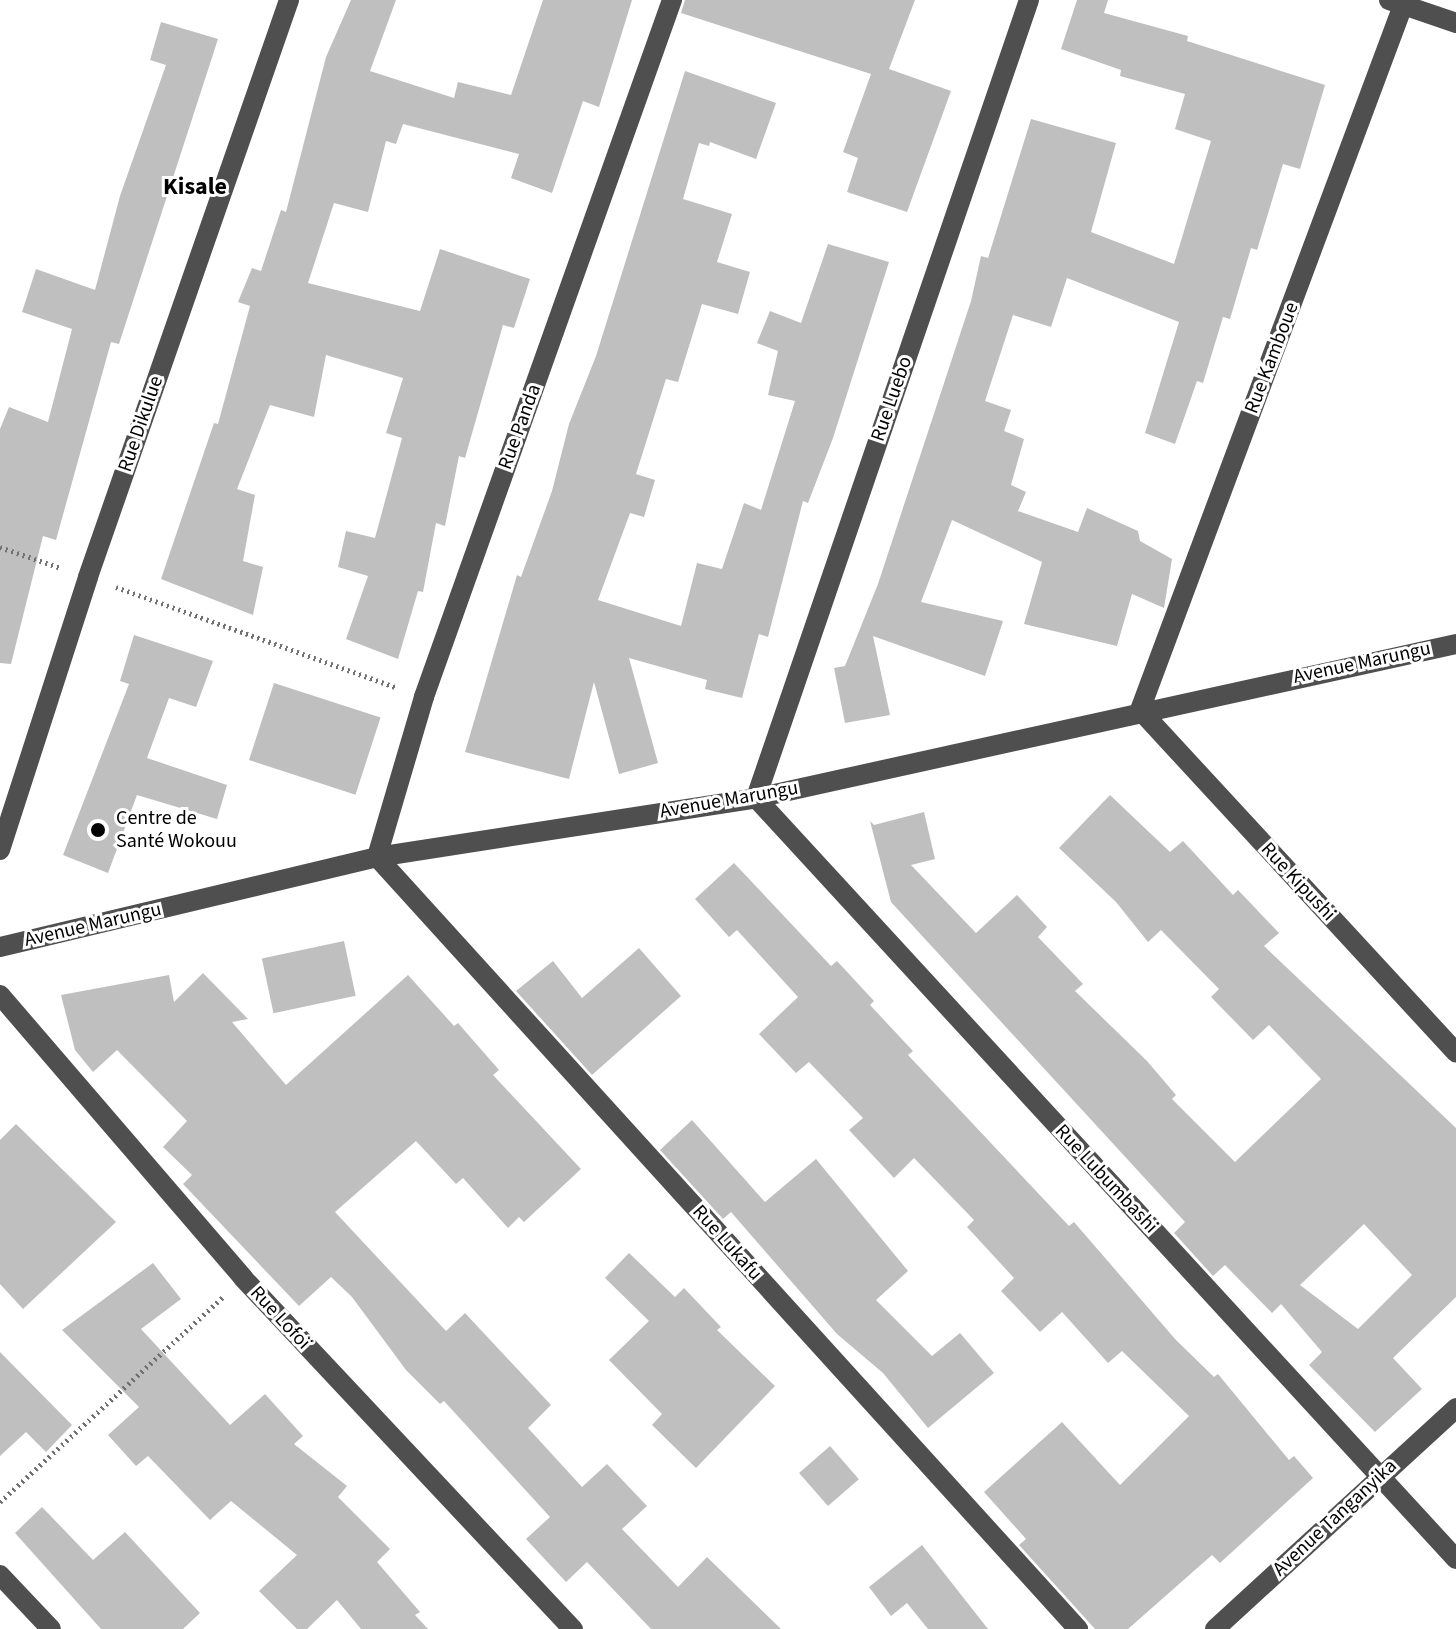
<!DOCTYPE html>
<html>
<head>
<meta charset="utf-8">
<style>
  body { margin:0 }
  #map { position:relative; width:1456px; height:1629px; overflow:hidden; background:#fff; font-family:"Source Sans 3",sans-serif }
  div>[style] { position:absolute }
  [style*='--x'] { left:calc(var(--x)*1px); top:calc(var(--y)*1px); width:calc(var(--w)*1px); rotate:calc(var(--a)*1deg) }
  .building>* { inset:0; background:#bfbfbf; transform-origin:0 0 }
  .path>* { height:5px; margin-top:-2.5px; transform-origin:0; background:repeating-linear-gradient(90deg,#717171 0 2px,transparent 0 6px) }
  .minor>* { height:20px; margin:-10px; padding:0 10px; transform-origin:10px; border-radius:10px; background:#4f4f4f }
  .dots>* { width:22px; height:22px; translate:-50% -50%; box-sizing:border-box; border:4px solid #fff; border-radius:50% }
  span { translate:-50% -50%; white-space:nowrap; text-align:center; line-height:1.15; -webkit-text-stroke:6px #fff; paint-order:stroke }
  .street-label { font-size:20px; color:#000 }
  .poi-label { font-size:20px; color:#000 }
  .left { translate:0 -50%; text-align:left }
  .quarter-label { font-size:24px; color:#000; font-weight:700 }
</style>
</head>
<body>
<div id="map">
  <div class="building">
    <div style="clip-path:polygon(351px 0,396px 0,370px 71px,454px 98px,458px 82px,511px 95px,543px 0,632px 0,599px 107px,583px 101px,552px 193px,511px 178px,519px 154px,403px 124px,396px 144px,386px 141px,368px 212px,334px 203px,308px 283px,420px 311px,440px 249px,530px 279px,514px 328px,503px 325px,465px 458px,459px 456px,445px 526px,436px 523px,423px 592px,418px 591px,398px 659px,346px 639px,368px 576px,338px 567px,346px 531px,375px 538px,402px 438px,386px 433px,403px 378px,326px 355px,314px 417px,270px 405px,237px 489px,255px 495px,243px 561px,263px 567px,253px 615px,161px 579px,214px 423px,218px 424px,250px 306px,238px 302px,252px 268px,261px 271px,281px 210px,286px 212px,326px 57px)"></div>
    <div style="clip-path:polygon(685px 0,915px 0,889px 69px,951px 91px,907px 212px,847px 192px,858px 158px,843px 152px,871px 74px,681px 13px)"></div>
    <div style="clip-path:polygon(1077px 0,1108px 0,1104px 13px,1188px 36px,1187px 41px,1325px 85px,1300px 169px,1283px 164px,1257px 250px,1251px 248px,1230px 319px,1223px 317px,1203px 383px,1197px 381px,1175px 444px,1145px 433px,1179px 322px,1067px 278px,1051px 327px,1013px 315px,985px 401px,1011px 410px,1004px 431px,1024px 439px,1011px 485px,1026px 492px,1018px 511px,1078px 532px,1087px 508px,1138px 531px,1140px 541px,1172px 559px,1164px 608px,1132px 594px,1117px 646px,1024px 624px,1042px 562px,952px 520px,921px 602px,1003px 621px,985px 676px,873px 636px,890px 715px,845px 723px,834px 668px,845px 666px,878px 584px,971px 301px,981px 256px,988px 258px,1031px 119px,1116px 143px,1091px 232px,1174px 264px,1211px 141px,1175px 129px,1185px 94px,1120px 76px,1121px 70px,1061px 49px)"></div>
    <div style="clip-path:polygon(161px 22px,218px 39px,119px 344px,111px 342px,56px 540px,43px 536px,11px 664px,0 663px,0 429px,9px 407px,48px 422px,72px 329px,22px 312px,36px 269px,95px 290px,120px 196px,166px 65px,150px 60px)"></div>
    <div style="clip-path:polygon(685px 71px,776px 103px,756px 159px,710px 142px,709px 146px,699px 143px,683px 199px,732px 214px,717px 262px,750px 272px,738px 314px,702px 304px,678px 382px,666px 379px,636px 474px,655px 480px,644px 517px,630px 513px,598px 600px,681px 626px,697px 563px,722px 569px,744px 503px,761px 510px,795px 401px,768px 395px,778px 351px,757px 343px,770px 311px,801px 323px,828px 244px,889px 262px,833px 438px,808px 503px,803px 501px,768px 637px,759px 634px,742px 698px,705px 689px,707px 680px,629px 658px,658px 763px,619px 774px,594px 682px,569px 779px,465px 752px,517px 575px,521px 577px,552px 491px,569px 424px,596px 356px)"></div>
    <div style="clip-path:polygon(134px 635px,213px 661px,196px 707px,169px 698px,147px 758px,227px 785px,217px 819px,137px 795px,108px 873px,63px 855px,129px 684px,120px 681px)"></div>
    <div style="left:274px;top:683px;width:112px;height:81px;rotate:18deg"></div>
    <div style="clip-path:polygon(evenodd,1110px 795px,1170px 852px,1183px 841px,1233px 895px,1238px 890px,1279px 933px,1264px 946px,1456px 1128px,1456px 1297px,1393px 1358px,1422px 1389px,1375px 1432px,1309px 1365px,1322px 1352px,1281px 1304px,1272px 1313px,1225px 1265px,1213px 1276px,1174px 1233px,1185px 1222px,891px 902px,870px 821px,874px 825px,924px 812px,935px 859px,911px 865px,976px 933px,1017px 895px,1047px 927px,1038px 937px,1083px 984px,1075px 991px,1147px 1061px,1176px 1095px,1172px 1099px,1235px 1162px,1321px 1079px,1269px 1025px,1253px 1040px,1211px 997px,1219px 989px,1161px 930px,1148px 942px,1116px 902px,1059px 848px,1110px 795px,1364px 1224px,1412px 1275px,1358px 1329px,1300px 1285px,1364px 1224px)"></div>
    <div style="clip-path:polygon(734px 863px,831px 966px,837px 961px,874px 1001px,870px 1005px,913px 1051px,908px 1055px,1069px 1226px,1074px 1222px,1176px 1340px,1214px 1377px,1218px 1374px,1289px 1460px,1294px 1456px,1313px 1478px,1220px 1563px,1212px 1555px,1128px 1629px,1095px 1629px,1019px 1545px,1026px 1539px,984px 1492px,1062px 1422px,1120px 1485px,1189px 1416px,1122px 1351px,1108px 1363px,1062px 1312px,1040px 1332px,1001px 1291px,1014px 1278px,967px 1227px,974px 1220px,914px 1158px,894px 1178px,849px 1130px,863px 1118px,809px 1062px,796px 1073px,759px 1034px,798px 997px,737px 930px,729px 937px,695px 899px)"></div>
    <div style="left:344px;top:941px;width:56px;height:84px;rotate:78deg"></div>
    <div style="clip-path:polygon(639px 948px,681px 996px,592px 1075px,516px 991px,553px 961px,582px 998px)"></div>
    <div style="clip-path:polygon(203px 973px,248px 1019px,232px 1022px,286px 1085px,408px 975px,454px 1026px,458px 1023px,499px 1070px,493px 1075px,581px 1169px,524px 1222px,519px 1217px,508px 1228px,463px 1178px,456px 1184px,416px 1141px,335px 1212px,446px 1331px,465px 1313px,551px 1405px,528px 1428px,582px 1487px,607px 1464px,647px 1506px,622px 1529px,678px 1587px,707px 1557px,781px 1629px,651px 1629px,587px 1562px,566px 1582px,526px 1539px,550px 1517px,444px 1401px,440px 1404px,406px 1370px,352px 1297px,331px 1277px,299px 1306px,183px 1184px,192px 1175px,163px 1147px,187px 1121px,117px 1050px,93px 1072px,75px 1050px,61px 995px,169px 975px,174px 1002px)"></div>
    <div style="clip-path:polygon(692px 1120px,765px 1202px,816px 1159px,908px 1271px,876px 1300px,932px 1356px,960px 1333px,994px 1373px,928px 1428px,883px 1373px,837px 1334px,731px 1212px,723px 1219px,660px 1150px)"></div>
    <div style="clip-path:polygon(16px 1124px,116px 1222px,23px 1309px,0 1284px,0 1140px)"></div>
    <div style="clip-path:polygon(629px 1253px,675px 1297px,684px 1288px,721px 1327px,717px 1330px,775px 1386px,696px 1468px,652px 1425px,662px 1414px,609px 1360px,649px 1321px,605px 1278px)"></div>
    <div style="clip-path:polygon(153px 1263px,181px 1299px,141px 1329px,230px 1425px,265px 1394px,303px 1436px,294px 1444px,347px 1486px,338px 1497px,390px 1549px,377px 1562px,420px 1612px,415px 1615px,428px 1629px,361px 1629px,337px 1600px,307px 1629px,297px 1629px,259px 1591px,297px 1555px,231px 1501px,210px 1520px,148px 1456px,136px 1466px,108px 1435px,139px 1407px,62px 1330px)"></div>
    <div style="clip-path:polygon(0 1352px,72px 1425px,46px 1452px,26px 1432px,0 1456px)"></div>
    <div style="left:830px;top:1446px;width:44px;height:41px;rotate:49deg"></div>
    <div style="clip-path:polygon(42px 1507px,93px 1560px,125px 1532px,200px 1613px,183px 1629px,101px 1629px,15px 1533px)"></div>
    <div style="clip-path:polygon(922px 1545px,988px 1629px,928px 1629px,907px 1603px,891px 1616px,869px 1587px)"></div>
  </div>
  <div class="path">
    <div style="--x:0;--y:547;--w:65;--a:19"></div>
    <div style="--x:116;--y:587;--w:297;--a:19.7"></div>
    <div style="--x:0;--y:1502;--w:303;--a:-42.6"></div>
  </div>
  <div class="minor">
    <div style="--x:672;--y:0;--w:740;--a:109.59"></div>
    <div style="--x:424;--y:697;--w:167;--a:106.4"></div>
    <div style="--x:377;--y:857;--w:1043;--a:47.76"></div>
    <div style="--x:1029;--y:0;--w:843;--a:108.89"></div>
    <div style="--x:756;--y:798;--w:1034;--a:47.39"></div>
    <div style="--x:1389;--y:0;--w:71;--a:18.9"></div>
    <div style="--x:1405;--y:0;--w:758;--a:110.47"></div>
    <div style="--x:1140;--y:710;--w:466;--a:47.3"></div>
    <div style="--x:0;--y:850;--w:287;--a:-72.1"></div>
    <div style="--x:88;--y:577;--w:611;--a:-70.79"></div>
    <div style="--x:0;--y:947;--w:388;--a:-13.4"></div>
    <div style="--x:377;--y:857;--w:384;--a:-8.8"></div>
    <div style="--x:756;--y:798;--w:717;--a:-12.41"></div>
    <div style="--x:0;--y:995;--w:373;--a:49.3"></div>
    <div style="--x:243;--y:1278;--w:482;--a:46.8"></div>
    <div style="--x:0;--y:1575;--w:74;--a:46.6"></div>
    <div style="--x:1215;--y:1629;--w:327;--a:-42.5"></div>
  </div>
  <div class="dots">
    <div style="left:98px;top:830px;background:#000"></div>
  </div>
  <div class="street-label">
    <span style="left:1272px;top:358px;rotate:-69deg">Rue Kamboue</span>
    <span style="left:892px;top:399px;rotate:-71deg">Rue Luebo</span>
    <span style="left:141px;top:424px;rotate:-71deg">Rue Dikulue</span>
    <span style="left:520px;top:427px;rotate:-70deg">Rue Panda</span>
    <span style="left:1362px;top:663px;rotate:-12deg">Avenue Marungu</span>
    <span style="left:729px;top:800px;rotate:-10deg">Avenue Marungu</span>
    <span style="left:1298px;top:882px;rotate:47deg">Rue Kipushi</span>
    <span style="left:93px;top:925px;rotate:-13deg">Avenue Marungu</span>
    <span style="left:1106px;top:1179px;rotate:47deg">Rue Lubumbashi</span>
    <span style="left:727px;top:1243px;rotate:48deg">Rue Lukafu</span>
    <span style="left:280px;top:1318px;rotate:47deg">Rue Lofoï</span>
    <span style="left:1335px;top:1518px;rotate:-43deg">Avenue Tanganyika</span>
  </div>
  <div class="poi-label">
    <span class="left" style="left:116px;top:830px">Centre de<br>Santé Wokouu</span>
  </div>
  <div class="quarter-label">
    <span style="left:195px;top:187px">Kisale</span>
  </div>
</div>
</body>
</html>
